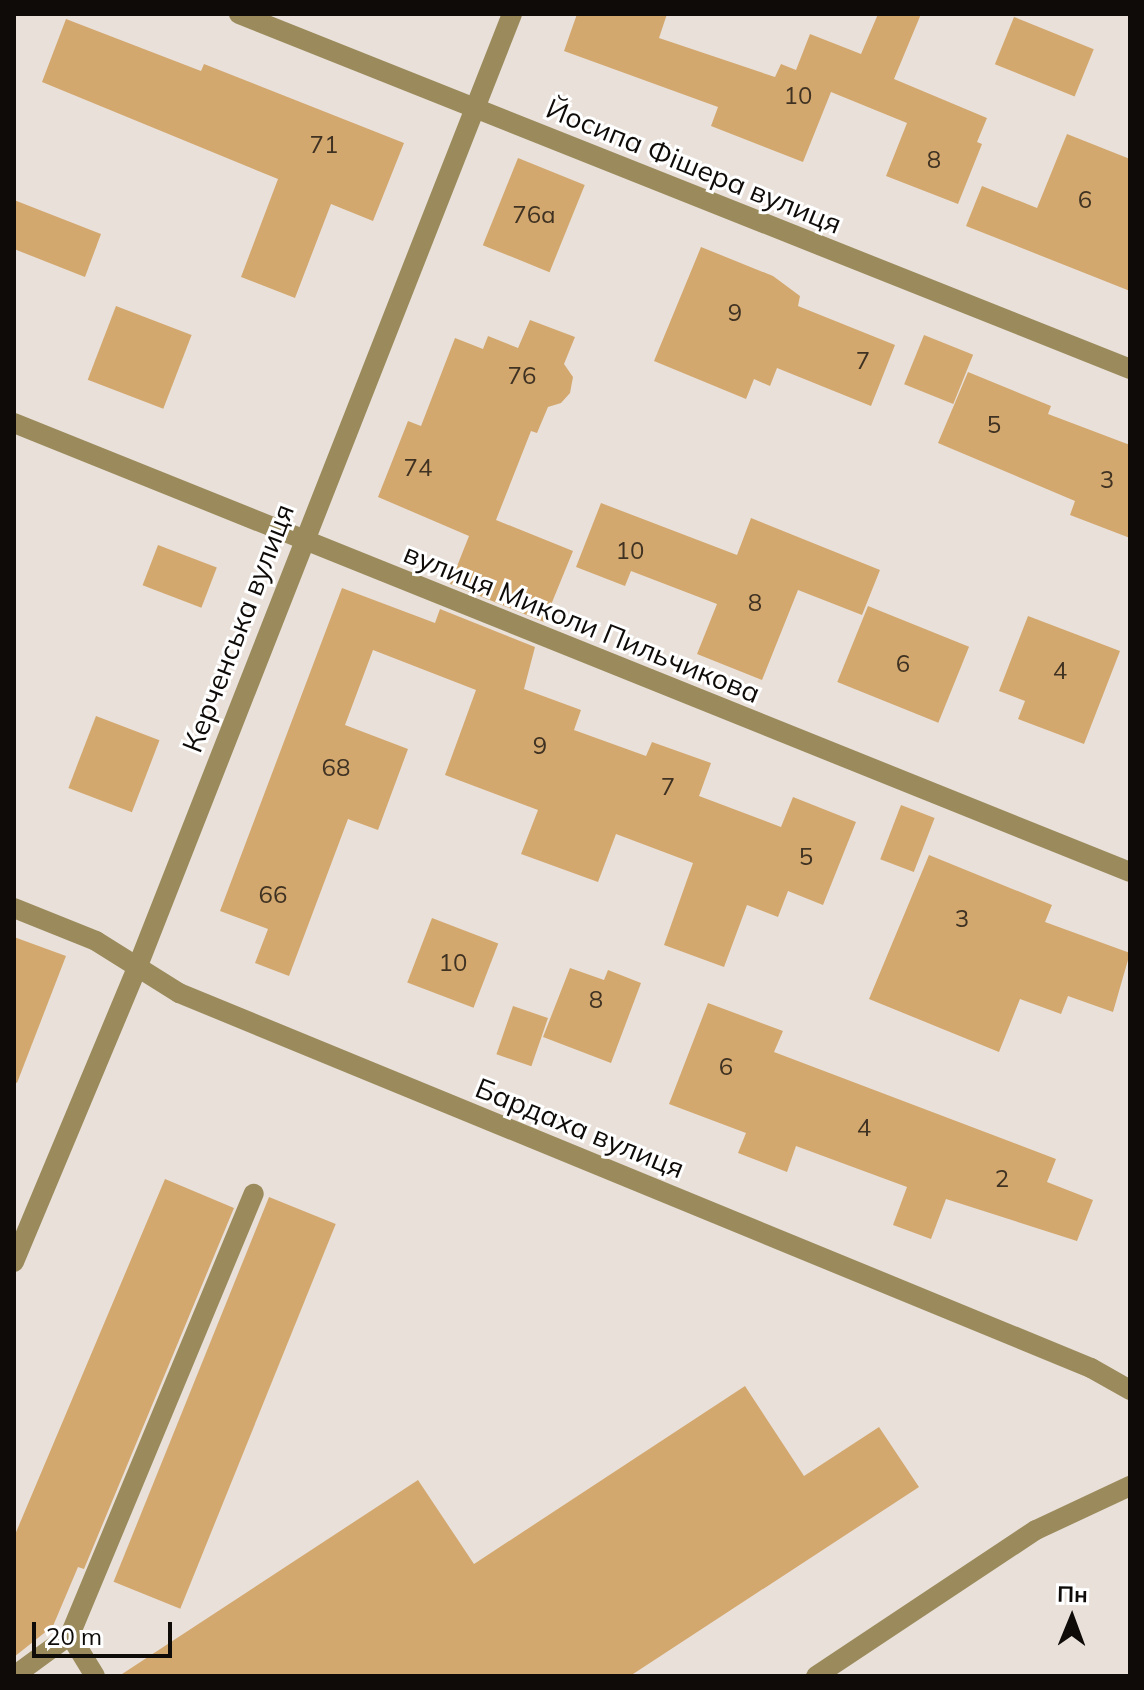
<!DOCTYPE html>
<html>
<head>
<meta charset="utf-8">
<style>
  body { margin:0 }
  #map { position:relative; width:1144px; height:1690px; overflow:hidden; background:#e9e0d9; font-family:Mulish,sans-serif }
  div>[style] { position:absolute }
  [style*='--x'] { left:calc(var(--x)*1px); top:calc(var(--y)*1px); width:calc(var(--w)*1px); rotate:calc(var(--a)*1deg) }
  .building>* { inset:0; background:#d3a86f; transform-origin:0 0 }
  .lane>* { height:20px; margin:-10px; padding:0 10px; transform-origin:10px; border-radius:10px; background:#9b8b5c }
  .street>* { height:20px; margin:-10px; padding:0 10px; transform-origin:10px; border-radius:10px; background:#9b8b5c }
  span { translate:-50% -50%; white-space:nowrap; text-align:center; line-height:1.15; -webkit-text-stroke:6px #fff; paint-order:stroke }
  .number-label { font-size:24px; color:#3f3222 }
  .number-label span { -webkit-text-stroke-width:0 }
  .street-label { font-size:28px; color:#0e0b09 }
  .frame { position:absolute; inset:0; border:16px solid #0e0b09; pointer-events:none }
  .north { position:absolute; left:1032px; top:1578px; width:80px; height:80px; -webkit-text-stroke:6px #fff; paint-order:stroke; rotate:1deg; font-size:22px; font-weight:700; line-height:32px; text-align:center; color:#0e0b09 }
  .north::after { content:''; display:block; margin:auto; width:28px; height:36px; background:#0e0b09; clip-path:polygon(50% 0,100% 100%,50% 72%,0 100%) }
  .scale { position:absolute; left:32px; top:1622px; width:140px; height:36px; box-sizing:border-box; border:4px solid #0e0b09; border-top:0; padding-left:10px; font-size:24px; line-height:28px; white-space:nowrap; color:#0e0b09; -webkit-text-stroke:6px #fff; paint-order:stroke }
</style>
</head>
<body>
<div id="map">
  <div class="building">
    <div style="clip-path:polygon(577px 14px,667px 14px,659px 38px,775px 77px,781px 64px,796px 70px,810px 34px,861px 54px,878px 14px,921px 14px,894px 79px,987px 118px,977px 142px,982px 144px,958px 204px,886px 176px,907px 123px,831px 92px,803px 162px,711px 126px,718px 107px,564px 51px)"></div>
    <div style="left:1014px;top:17px;width:86px;height:51px;rotate:22deg"></div>
    <div style="clip-path:polygon(66px 19px,201px 71px,204px 64px,404px 143px,373px 221px,331px 204px,295px 298px,241px 277px,278px 179px,42px 82px)"></div>
    <div style="clip-path:polygon(1067px 134px,1130px 159px,1130px 291px,966px 226px,982px 186px,1037px 208px)"></div>
    <div style="left:518px;top:158px;width:72px;height:94px;rotate:22deg"></div>
    <div style="clip-path:polygon(14px 200px,101px 234px,85px 277px,14px 249px)"></div>
    <div style="clip-path:polygon(701px 247px,773px 276px,800px 296px,798px 306px,895px 345px,871px 406px,777px 368px,770px 386px,754px 379px,746px 399px,654px 361px)"></div>
    <div style="left:116px;top:306px;width:81px;height:79px;rotate:21deg"></div>
    <div style="clip-path:polygon(530px 320px,575px 337px,564px 364px,573px 377px,570px 393px,561px 403px,548px 407px,537px 433px,531px 431px,496px 520px,573px 551px,544px 622px,450px 584px,469px 536px,378px 497px,408px 421px,421px 426px,455px 338px,483px 349px,488px 336px,518px 348px)"></div>
    <div style="left:924px;top:335px;width:53px;height:53px;rotate:22deg"></div>
    <div style="clip-path:polygon(968px 372px,1051px 406px,1048px 414px,1130px 445px,1130px 538px,1070px 515px,1075px 501px,938px 443px)"></div>
    <div style="clip-path:polygon(601px 503px,737px 555px,751px 518px,880px 570px,862px 615px,798px 590px,762px 680px,697px 654px,717px 604px,631px 571px,625px 586px,576px 567px)"></div>
    <div style="left:158px;top:545px;width:63px;height:43px;rotate:21deg"></div>
    <div style="clip-path:polygon(342px 588px,435px 623px,440px 609px,535px 647px,524px 689px,581px 710px,574px 730px,646px 756px,652px 742px,711px 763px,699px 796px,781px 827px,793px 797px,856px 822px,823px 905px,788px 891px,778px 917px,747px 905px,724px 967px,664px 945px,693px 863px,616px 834px,598px 882px,521px 854px,538px 810px,445px 775px,476px 690px,373px 650px,345px 725px,408px 749px,378px 830px,348px 819px,289px 976px,255px 963px,268px 929px,220px 911px)"></div>
    <div style="left:868px;top:606px;width:109px;height:82px;rotate:22deg"></div>
    <div style="clip-path:polygon(1028px 616px,1120px 651px,1084px 744px,1018px 719px,1025px 701px,999px 691px)"></div>
    <div style="left:96px;top:716px;width:68px;height:77px;rotate:21deg"></div>
    <div style="left:901px;top:805px;width:36px;height:58px;rotate:21deg"></div>
    <div style="clip-path:polygon(929px 855px,1052px 905px,1045px 922px,1130px 953px,1113px 1012px,1068px 996px,1061px 1014px,1020px 999px,999px 1052px,869px 999px)"></div>
    <div style="left:432px;top:918px;width:71px;height:69px;rotate:21deg"></div>
    <div style="clip-path:polygon(14px 937px,66px 956px,17px 1083px,14px 1082px)"></div>
    <div style="clip-path:polygon(570px 968px,604px 980px,608px 970px,641px 983px,611px 1063px,543px 1037px)"></div>
    <div style="clip-path:polygon(708px 1003px,783px 1031px,774px 1052px,1056px 1159px,1047px 1182px,1093px 1200px,1077px 1241px,946px 1199px,931px 1239px,893px 1225px,907px 1187px,796px 1146px,787px 1172px,738px 1153px,746px 1133px,669px 1104px)"></div>
    <div style="left:513px;top:1006px;width:37px;height:51px;rotate:19deg"></div>
    <div style="clip-path:polygon(165px 1179px,234px 1208px,84px 1569px,78px 1567px,53px 1626px,14px 1657px,14px 1537px)"></div>
    <div style="left:269px;top:1197px;width:72px;height:415px;rotate:22deg"></div>
    <div style="clip-path:polygon(745px 1386px,804px 1476px,879px 1427px,919px 1487px,630px 1676px,119px 1676px,418px 1480px,474px 1564px)"></div>
  </div>
  <div class="lane">
    <div style="--x:70;--y:1635;--w:48;--a:58.6"></div>
    <div style="--x:14;--y:1676;--w:69;--a:-36.2"></div>
    <div style="--x:70;--y:1635;--w:478;--a:-67.4"></div>
  </div>
  <div class="street">
    <div style="--x:239;--y:14;--w:959;--a:21.72"></div>
    <div style="--x:14;--y:423;--w:1203;--a:21.92"></div>
    <div style="--x:14;--y:908;--w:88;--a:21.9"></div>
    <div style="--x:96;--y:941;--w:98;--a:32.1"></div>
    <div style="--x:179;--y:993;--w:986;--a:22.35"></div>
    <div style="--x:1091;--y:1368;--w:45;--a:29.4"></div>
    <div style="--x:14;--y:1262;--w:319;--a:-67.3"></div>
    <div style="--x:137;--y:968;--w:1025;--a:-68.54"></div>
    <div style="--x:816;--y:1676;--w:264;--a:-33.6"></div>
    <div style="--x:1036;--y:1530;--w:104;--a:-25.1"></div>
  </div>
  <div class="number-label">
    <span style="left:798px;top:96px">10</span>
    <span style="left:324px;top:145px">71</span>
    <span style="left:934px;top:160px">8</span>
    <span style="left:1085px;top:200px">6</span>
    <span style="left:534px;top:215px">76а</span>
    <span style="left:735px;top:313px">9</span>
    <span style="left:863px;top:361px">7</span>
    <span style="left:522px;top:376px">76</span>
    <span style="left:994px;top:425px">5</span>
    <span style="left:418px;top:468px">74</span>
    <span style="left:1107px;top:480px">3</span>
    <span style="left:630px;top:551px">10</span>
    <span style="left:755px;top:603px">8</span>
    <span style="left:903px;top:664px">6</span>
    <span style="left:1060px;top:671px">4</span>
    <span style="left:540px;top:746px">9</span>
    <span style="left:336px;top:768px">68</span>
    <span style="left:668px;top:787px">7</span>
    <span style="left:806px;top:857px">5</span>
    <span style="left:273px;top:895px">66</span>
    <span style="left:962px;top:919px">3</span>
    <span style="left:453px;top:963px">10</span>
    <span style="left:596px;top:1000px">8</span>
    <span style="left:726px;top:1067px">6</span>
    <span style="left:864px;top:1128px">4</span>
    <span style="left:1002px;top:1179px">2</span>
  </div>
  <div class="street-label">
    <span style="left:694px;top:166px;rotate:22deg">Йосипа Фішера вулиця</span>
    <span style="left:582px;top:623px;rotate:22deg">вулиця Миколи Пильчикова</span>
    <span style="left:238px;top:628px;rotate:-69deg">Керченська вулиця</span>
    <span style="left:580px;top:1128px;rotate:22deg">Бардаха вулиця</span>
  </div>
  <div class="frame"></div>
  <div class="north">Пн</div>
  <div class="scale">20 m</div>
</div>
</body>
</html>
